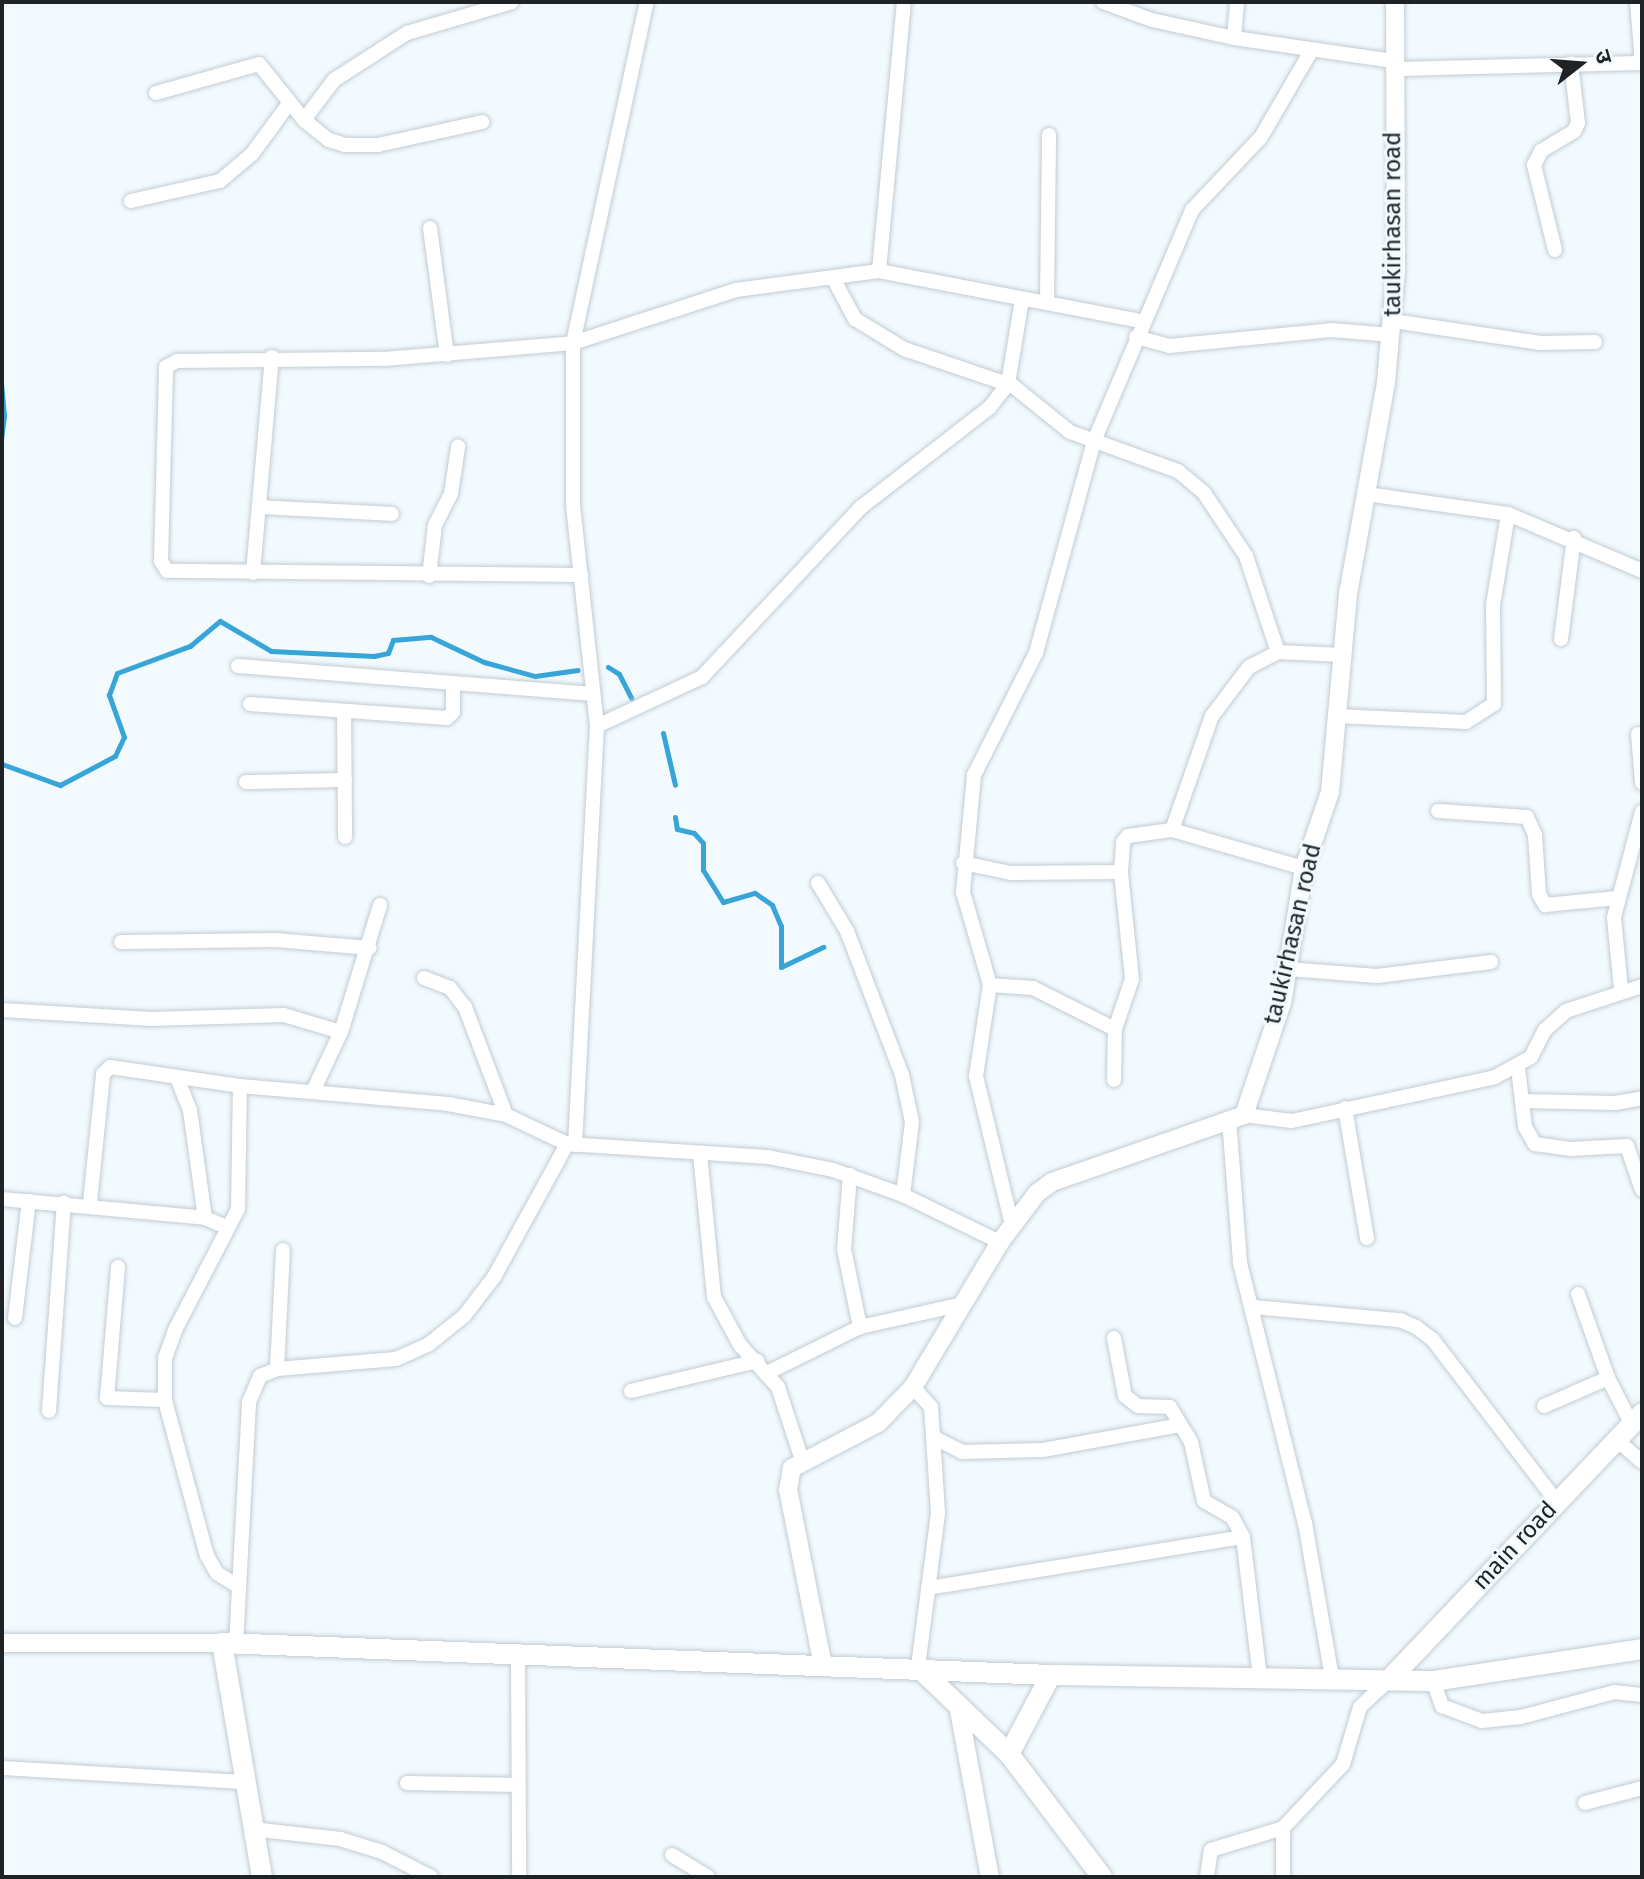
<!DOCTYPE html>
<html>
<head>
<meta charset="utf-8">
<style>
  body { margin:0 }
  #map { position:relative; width:1644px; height:1879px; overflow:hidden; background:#f3fafe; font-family:"Fira Sans","Noto Sans Devanagari",sans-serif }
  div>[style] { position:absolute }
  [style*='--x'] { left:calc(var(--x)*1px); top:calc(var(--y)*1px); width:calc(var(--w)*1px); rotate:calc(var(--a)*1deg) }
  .water>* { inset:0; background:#37a5d7 }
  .stream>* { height:5px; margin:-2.5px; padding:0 2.5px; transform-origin:2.5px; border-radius:2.5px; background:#37a5d7 }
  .roads { filter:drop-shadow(0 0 2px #c1ccd3) drop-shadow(0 0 2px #c1ccd3) }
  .minor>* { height:14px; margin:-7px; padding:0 7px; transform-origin:7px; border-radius:7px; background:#fff }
  .tertiary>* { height:18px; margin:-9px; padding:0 9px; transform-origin:9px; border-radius:9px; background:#fff }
  .secondary>* { height:20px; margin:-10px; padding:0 10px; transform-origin:10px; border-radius:10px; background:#fff }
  span { translate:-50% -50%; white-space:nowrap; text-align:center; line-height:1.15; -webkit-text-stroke:6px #f3fafe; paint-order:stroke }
  .street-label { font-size:24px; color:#1f2325 }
  .frame { position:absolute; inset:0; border:4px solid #1f2325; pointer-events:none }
  .north { position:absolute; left:1540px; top:24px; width:80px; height:80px; -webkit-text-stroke:6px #f3fafe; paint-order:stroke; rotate:73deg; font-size:22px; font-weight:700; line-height:32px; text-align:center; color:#1f2325 }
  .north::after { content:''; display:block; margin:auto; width:28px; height:36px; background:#1f2325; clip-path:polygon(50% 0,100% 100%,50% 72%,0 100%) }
</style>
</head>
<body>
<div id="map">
  <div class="water">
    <div style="clip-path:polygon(2px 361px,7px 416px,2px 456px)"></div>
  </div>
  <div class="stream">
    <div style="--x:608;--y:667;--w:13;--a:32"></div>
    <div style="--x:619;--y:674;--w:27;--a:63"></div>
    <div style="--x:663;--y:733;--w:53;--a:77"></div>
    <div style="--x:2;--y:764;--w:62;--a:19.9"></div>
    <div style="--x:60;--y:785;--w:62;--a:-27.8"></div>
    <div style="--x:115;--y:756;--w:21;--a:-65"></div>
    <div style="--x:124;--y:737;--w:45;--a:-109.7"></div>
    <div style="--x:109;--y:695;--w:23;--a:-70"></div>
    <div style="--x:117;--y:673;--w:78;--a:-20.3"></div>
    <div style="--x:190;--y:646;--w:39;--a:-40"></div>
    <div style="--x:220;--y:621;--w:59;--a:30.5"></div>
    <div style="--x:271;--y:651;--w:103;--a:2.8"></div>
    <div style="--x:374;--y:656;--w:14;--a:-12"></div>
    <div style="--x:388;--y:653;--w:14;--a:-69"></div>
    <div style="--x:393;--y:640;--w:38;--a:-5"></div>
    <div style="--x:431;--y:637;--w:59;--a:25.3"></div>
    <div style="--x:484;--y:662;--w:53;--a:15.4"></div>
    <div style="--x:535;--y:676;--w:43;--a:-7.9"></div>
    <div style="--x:675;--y:817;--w:12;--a:81"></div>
    <div style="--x:677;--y:829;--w:17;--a:13"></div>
    <div style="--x:694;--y:833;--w:13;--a:48"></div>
    <div style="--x:703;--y:843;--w:27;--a:90"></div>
    <div style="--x:703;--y:870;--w:38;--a:58"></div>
    <div style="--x:723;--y:902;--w:33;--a:-16"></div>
    <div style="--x:755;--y:893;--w:21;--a:35"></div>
    <div style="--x:772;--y:905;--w:23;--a:67"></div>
    <div style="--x:781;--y:926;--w:41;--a:90"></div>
    <div style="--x:781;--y:967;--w:47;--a:-25.5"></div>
  </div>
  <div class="roads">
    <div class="minor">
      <div style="--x:1103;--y:2;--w:52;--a:20.2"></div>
      <div style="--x:1152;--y:20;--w:84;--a:12.4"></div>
      <div style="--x:1234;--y:38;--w:161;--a:8.2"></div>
      <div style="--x:1234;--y:38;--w:36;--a:-85"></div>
      <div style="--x:1393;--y:69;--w:249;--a:-1.4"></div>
      <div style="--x:1642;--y:63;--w:61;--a:-94.7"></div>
      <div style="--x:156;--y:93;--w:107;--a:-15.7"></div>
      <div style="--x:259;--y:64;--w:72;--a:51.2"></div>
      <div style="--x:304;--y:120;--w:32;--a:39"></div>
      <div style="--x:329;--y:140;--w:17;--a:17"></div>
      <div style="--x:345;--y:145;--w:33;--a:0"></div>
      <div style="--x:378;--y:145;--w:107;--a:-12.4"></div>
      <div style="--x:304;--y:120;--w:50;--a:-53.1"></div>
      <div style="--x:334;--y:80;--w:87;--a:-32.8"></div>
      <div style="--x:407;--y:33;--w:109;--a:-16.4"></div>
      <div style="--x:131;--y:201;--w:91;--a:-12.7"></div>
      <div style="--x:220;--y:181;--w:42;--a:-40.2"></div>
      <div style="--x:252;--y:154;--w:64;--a:-53.8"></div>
      <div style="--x:430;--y:228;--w:128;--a:82.4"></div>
      <div style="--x:1555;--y:250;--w:88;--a:-103.9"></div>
      <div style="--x:1534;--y:165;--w:16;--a:-63"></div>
      <div style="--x:1541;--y:151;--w:39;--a:-31"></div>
      <div style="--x:1574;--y:131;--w:9;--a:-63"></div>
      <div style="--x:1578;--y:123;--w:60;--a:-96.7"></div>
      <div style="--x:879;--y:271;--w:270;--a:-84.7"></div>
      <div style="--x:833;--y:278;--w:47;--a:61.8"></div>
      <div style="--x:855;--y:319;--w:57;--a:31.5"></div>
      <div style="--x:904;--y:349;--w:115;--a:18.7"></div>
      <div style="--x:1013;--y:386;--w:73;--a:38.9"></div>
      <div style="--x:1070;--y:432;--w:115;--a:19.9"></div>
      <div style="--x:1178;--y:471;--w:34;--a:40"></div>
      <div style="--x:1204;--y:493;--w:76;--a:56.3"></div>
      <div style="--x:1246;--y:556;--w:101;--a:71.6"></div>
      <div style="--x:1047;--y:302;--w:167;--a:-89.3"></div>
      <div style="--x:1393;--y:321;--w:149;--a:8.5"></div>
      <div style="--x:1540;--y:343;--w:55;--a:-1"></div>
      <div style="--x:1136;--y:337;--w:34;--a:15"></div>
      <div style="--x:1169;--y:346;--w:163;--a:-5.6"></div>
      <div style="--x:1331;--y:330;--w:61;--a:4.7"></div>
      <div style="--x:1366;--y:494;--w:143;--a:8"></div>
      <div style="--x:1508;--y:514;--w:146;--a:23"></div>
      <div style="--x:259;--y:507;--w:133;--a:3"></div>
      <div style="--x:253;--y:573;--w:217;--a:-85"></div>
      <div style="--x:581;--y:575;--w:414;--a:-179.4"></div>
      <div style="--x:167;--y:571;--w:12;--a:-121"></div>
      <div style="--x:161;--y:561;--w:194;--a:-88.5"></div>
      <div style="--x:166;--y:367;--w:13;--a:-29"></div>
      <div style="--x:177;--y:361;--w:207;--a:-0.6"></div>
      <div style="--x:384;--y:359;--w:190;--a:-4.8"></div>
      <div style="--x:573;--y:343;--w:171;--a:-18"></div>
      <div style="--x:736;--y:290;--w:144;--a:-7.6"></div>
      <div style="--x:879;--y:271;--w:267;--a:10.8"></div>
      <div style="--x:429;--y:576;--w:51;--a:-83.3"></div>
      <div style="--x:435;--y:525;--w:35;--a:-63"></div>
      <div style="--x:451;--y:494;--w:48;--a:-81.5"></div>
      <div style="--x:1561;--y:639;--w:102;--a:-82.7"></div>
      <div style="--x:238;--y:666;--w:353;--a:4.5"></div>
      <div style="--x:250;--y:704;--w:197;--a:4.1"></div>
      <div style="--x:447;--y:718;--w:8;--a:-45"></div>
      <div style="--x:453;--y:712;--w:29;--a:-90"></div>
      <div style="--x:344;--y:711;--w:126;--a:89.5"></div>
      <div style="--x:1337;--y:716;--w:129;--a:2.7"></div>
      <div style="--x:1466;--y:722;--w:33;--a:-33"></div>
      <div style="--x:1494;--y:704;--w:99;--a:-90.6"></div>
      <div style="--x:1493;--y:605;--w:92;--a:-80.6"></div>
      <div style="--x:597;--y:726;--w:116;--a:-25"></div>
      <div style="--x:702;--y:677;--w:231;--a:-46.9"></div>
      <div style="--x:860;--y:508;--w:165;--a:-37.8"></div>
      <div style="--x:990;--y:407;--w:29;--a:-52"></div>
      <div style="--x:1008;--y:384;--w:86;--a:-80.6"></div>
      <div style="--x:1638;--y:734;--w:49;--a:85.3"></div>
      <div style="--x:246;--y:782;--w:99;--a:-1.2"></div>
      <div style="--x:1438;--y:811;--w:89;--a:3.9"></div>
      <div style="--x:1527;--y:817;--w:20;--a:66"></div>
      <div style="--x:1535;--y:835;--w:59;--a:86.1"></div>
      <div style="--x:1539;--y:894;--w:13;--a:61"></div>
      <div style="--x:1545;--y:905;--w:72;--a:-5.6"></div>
      <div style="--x:1172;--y:830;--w:121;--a:-70.7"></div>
      <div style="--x:1212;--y:716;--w:61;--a:-52.9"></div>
      <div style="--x:1249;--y:667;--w:33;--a:-27"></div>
      <div style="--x:1278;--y:652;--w:64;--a:2.7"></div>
      <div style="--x:963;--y:863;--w:49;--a:11.8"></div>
      <div style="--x:1011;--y:873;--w:110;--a:-0.5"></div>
      <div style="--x:818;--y:883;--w:56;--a:58.9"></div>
      <div style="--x:847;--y:931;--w:154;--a:69.1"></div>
      <div style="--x:902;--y:1075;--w:48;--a:78"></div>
      <div style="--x:912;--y:1122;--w:74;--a:97"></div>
      <div style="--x:121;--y:942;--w:154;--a:-0.7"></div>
      <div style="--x:275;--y:940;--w:95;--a:4.8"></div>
      <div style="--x:1288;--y:969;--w:89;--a:4.5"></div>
      <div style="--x:1377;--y:976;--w:115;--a:-7"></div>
      <div style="--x:424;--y:978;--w:28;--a:21"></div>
      <div style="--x:450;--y:988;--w:24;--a:52"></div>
      <div style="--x:465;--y:1007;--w:116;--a:69.2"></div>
      <div style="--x:990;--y:985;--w:43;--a:4"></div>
      <div style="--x:1033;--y:988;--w:92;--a:26.6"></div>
      <div style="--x:1621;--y:989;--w:72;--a:-95.6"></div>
      <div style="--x:1614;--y:917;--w:109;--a:-75.1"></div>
      <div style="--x:2;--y:1010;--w:150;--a:3.4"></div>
      <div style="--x:152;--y:1019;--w:132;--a:-1.7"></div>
      <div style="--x:284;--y:1015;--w:59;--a:16.6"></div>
      <div style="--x:1518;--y:1068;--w:59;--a:83.2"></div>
      <div style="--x:1525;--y:1127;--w:20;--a:60"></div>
      <div style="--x:1535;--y:1144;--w:35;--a:8"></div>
      <div style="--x:1570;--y:1149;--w:57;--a:-3"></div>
      <div style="--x:1627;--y:1146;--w:46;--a:71.2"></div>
      <div style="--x:177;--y:1078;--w:35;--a:68"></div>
      <div style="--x:190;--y:1110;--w:109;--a:82.1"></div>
      <div style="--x:1114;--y:1080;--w:51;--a:-88.9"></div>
      <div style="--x:1115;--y:1029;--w:53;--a:-71.2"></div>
      <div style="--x:1132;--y:979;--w:108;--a:-95.9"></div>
      <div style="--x:1121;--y:872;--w:30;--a:-86"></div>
      <div style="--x:1123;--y:842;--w:8;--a:-50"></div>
      <div style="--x:1128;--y:836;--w:44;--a:-7.8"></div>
      <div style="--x:1172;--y:830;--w:137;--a:16.1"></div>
      <div style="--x:314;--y:1089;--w:63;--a:-64.7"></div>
      <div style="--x:341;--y:1032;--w:133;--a:-72.9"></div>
      <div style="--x:1522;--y:1101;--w:93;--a:1.2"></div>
      <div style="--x:1615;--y:1103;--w:27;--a:-10"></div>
      <div style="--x:1345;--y:1108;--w:132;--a:80.4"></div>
      <div style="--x:1244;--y:1115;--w:48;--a:7.1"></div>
      <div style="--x:1292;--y:1121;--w:208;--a:-12.2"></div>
      <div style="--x:1495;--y:1077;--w:41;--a:-29.1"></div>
      <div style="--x:1531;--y:1057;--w:30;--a:-63"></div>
      <div style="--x:1545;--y:1030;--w:28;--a:-42"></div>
      <div style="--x:1566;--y:1011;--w:80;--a:-18.2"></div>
      <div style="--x:1229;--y:1119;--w:144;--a:85.6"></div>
      <div style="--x:1240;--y:1263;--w:268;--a:76"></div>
      <div style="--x:1305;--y:1523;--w:156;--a:80.1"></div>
      <div style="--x:575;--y:1145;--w:420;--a:-87"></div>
      <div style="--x:597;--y:726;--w:221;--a:-96.2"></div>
      <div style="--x:573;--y:506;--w:163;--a:-90"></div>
      <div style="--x:573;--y:343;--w:349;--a:-77.8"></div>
      <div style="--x:700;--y:1154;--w:144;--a:84.4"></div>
      <div style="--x:714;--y:1297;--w:55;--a:61.6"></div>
      <div style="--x:740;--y:1345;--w:57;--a:47.9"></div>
      <div style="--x:778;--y:1387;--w:77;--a:71.8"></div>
      <div style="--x:850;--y:1175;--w:74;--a:94.6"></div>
      <div style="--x:844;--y:1249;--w:80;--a:78.4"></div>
      <div style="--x:2;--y:1199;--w:204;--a:5.3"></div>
      <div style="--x:205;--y:1218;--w:23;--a:23"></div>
      <div style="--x:90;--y:1203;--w:130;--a:-84.2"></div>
      <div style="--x:103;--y:1074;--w:10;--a:-45"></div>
      <div style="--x:110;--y:1067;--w:131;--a:8.3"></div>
      <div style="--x:240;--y:1086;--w:209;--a:4.9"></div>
      <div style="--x:448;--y:1104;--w:59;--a:10.7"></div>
      <div style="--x:506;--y:1115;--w:68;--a:25.4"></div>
      <div style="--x:567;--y:1144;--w:201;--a:3.7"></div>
      <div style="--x:768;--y:1157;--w:66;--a:11.3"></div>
      <div style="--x:833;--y:1170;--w:74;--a:19.7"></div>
      <div style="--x:903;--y:1195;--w:108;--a:25.9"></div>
      <div style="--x:1012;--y:1225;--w:153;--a:-103.6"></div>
      <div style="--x:976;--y:1076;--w:92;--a:-81.3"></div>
      <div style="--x:990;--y:985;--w:97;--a:-106.2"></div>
      <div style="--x:963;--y:892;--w:118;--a:-84.6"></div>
      <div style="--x:974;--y:775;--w:137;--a:-63.1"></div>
      <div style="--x:1036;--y:653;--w:220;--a:-74.7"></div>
      <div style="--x:1094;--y:441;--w:251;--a:-67"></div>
      <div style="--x:1192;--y:210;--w:100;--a:-46.6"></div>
      <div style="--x:1261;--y:137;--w:99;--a:-59.8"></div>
      <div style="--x:118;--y:1267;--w:131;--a:94.8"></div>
      <div style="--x:107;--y:1398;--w:58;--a:2"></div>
      <div style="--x:1578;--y:1294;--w:89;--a:70.3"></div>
      <div style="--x:1608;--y:1378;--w:53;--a:62.9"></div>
      <div style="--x:1253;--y:1307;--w:148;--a:5.1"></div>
      <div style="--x:1400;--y:1320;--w:17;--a:24"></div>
      <div style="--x:1416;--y:1327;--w:21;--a:37"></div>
      <div style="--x:1433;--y:1340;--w:204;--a:52.6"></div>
      <div style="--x:15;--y:1318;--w:118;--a:-83.2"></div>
      <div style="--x:1114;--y:1338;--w:59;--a:79.3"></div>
      <div style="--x:1125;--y:1396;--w:16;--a:38"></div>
      <div style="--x:1138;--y:1406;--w:32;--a:2"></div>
      <div style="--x:1170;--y:1407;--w:41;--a:59"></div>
      <div style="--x:1191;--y:1442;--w:60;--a:77.6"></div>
      <div style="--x:1204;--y:1501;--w:32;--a:30"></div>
      <div style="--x:1232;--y:1517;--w:23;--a:61"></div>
      <div style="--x:1243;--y:1537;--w:141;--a:83.1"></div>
      <div style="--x:277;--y:1369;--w:119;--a:-87.1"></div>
      <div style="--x:769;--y:1372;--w:102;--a:-26.3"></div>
      <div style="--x:860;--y:1327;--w:106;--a:-12.6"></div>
      <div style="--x:913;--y:1387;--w:27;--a:48"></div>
      <div style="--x:931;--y:1407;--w:106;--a:86.2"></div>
      <div style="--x:938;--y:1513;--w:155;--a:97.4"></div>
      <div style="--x:631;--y:1391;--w:130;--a:-13.4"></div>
      <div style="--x:1544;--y:1406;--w:70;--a:-23.6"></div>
      <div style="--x:49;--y:1411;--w:209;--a:-85.9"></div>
      <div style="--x:933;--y:1437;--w:33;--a:27"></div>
      <div style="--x:962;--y:1452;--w:81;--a:-1.4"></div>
      <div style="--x:1043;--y:1450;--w:139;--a:-10.3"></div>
      <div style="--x:1618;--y:1441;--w:32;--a:41"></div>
      <div style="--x:236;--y:1585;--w:22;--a:-148"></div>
      <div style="--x:217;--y:1573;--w:20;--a:-120"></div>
      <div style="--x:207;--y:1556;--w:162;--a:-105.1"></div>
      <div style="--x:165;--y:1400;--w:42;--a:-90"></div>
      <div style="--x:165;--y:1358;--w:30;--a:-70"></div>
      <div style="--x:175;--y:1330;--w:136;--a:-62.5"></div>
      <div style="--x:238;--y:1209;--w:123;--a:-89.1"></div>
      <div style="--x:928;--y:1588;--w:319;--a:-9.2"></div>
      <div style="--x:236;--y:1644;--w:242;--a:-86.9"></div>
      <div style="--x:249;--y:1402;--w:28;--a:-67"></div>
      <div style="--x:260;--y:1376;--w:18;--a:-22"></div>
      <div style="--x:277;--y:1369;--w:119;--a:-4.8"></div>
      <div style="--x:396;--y:1359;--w:36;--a:-24"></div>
      <div style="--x:429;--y:1344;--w:45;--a:-38.7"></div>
      <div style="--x:464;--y:1316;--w:49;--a:-52.4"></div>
      <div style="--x:494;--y:1277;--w:152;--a:-61.2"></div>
      <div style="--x:518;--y:1657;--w:220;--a:89.7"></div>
      <div style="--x:1433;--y:1681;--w:27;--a:70"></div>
      <div style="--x:1442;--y:1706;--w:43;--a:20.6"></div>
      <div style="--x:1482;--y:1721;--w:39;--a:-6"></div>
      <div style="--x:1521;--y:1717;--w:96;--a:-15"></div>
      <div style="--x:1614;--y:1692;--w:28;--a:6"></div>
      <div style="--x:2;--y:1768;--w:242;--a:3.3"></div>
      <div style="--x:407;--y:1783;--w:112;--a:1"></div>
      <div style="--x:1585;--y:1803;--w:59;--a:-14.7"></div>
      <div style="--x:252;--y:1829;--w:89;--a:6.5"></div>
      <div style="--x:340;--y:1839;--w:44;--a:17.2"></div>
      <div style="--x:382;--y:1852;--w:55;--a:27"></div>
      <div style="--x:672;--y:1855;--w:42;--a:31.4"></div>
      <div style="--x:1207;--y:1877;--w:27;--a:-82"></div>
      <div style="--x:1211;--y:1850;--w:75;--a:-17"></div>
      <div style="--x:1283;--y:1877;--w:49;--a:-90"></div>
      <div style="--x:1283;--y:1828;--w:88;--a:-46.8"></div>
      <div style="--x:1343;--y:1764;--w:59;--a:-73.4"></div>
      <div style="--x:1360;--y:1707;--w:40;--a:-43"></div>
    </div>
    <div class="tertiary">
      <div style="--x:2;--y:1643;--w:220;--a:0"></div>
      <div style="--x:823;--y:1666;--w:179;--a:-101.2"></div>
      <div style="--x:788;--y:1490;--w:22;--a:-80"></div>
      <div style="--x:792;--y:1468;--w:97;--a:-27.6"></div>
      <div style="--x:878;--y:1423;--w:50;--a:-45.8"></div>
      <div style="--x:913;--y:1387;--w:169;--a:-59"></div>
      <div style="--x:1000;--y:1242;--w:61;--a:-52.9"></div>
      <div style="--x:1037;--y:1193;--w:19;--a:-36"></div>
      <div style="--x:1052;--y:1182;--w:203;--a:-19.2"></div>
      <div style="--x:1244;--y:1115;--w:118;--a:-71.3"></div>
      <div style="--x:1282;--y:1003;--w:137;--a:-80.7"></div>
      <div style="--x:1304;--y:868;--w:80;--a:-71.1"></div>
      <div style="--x:1330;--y:792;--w:199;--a:-84.8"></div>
      <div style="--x:1348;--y:594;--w:215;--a:-79.8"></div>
      <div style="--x:1386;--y:382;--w:111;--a:-84.9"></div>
      <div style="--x:1396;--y:271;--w:269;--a:-90.2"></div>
      <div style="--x:958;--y:1705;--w:175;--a:79.5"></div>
    </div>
    <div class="secondary">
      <div style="--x:918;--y:1667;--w:126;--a:43.7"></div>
      <div style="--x:1009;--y:1754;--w:154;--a:52.9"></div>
      <div style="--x:1389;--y:1680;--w:368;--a:-46.5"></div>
      <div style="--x:1009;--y:1754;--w:89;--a:-62"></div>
      <div style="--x:262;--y:1877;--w:237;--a:-99.7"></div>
      <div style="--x:222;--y:1643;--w:830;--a:2.21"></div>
      <div style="--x:1051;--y:1675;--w:382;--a:0.9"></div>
      <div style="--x:1433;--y:1681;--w:211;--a:-8.7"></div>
    </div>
  </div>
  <div class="street-label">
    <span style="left:1393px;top:224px;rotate:-90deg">taukirhasan road</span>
    <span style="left:1293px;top:934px;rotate:-77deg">taukirhasan road</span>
    <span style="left:1515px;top:1546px;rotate:-47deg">main road</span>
  </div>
  <div class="frame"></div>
  <div class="north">उ</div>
</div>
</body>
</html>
